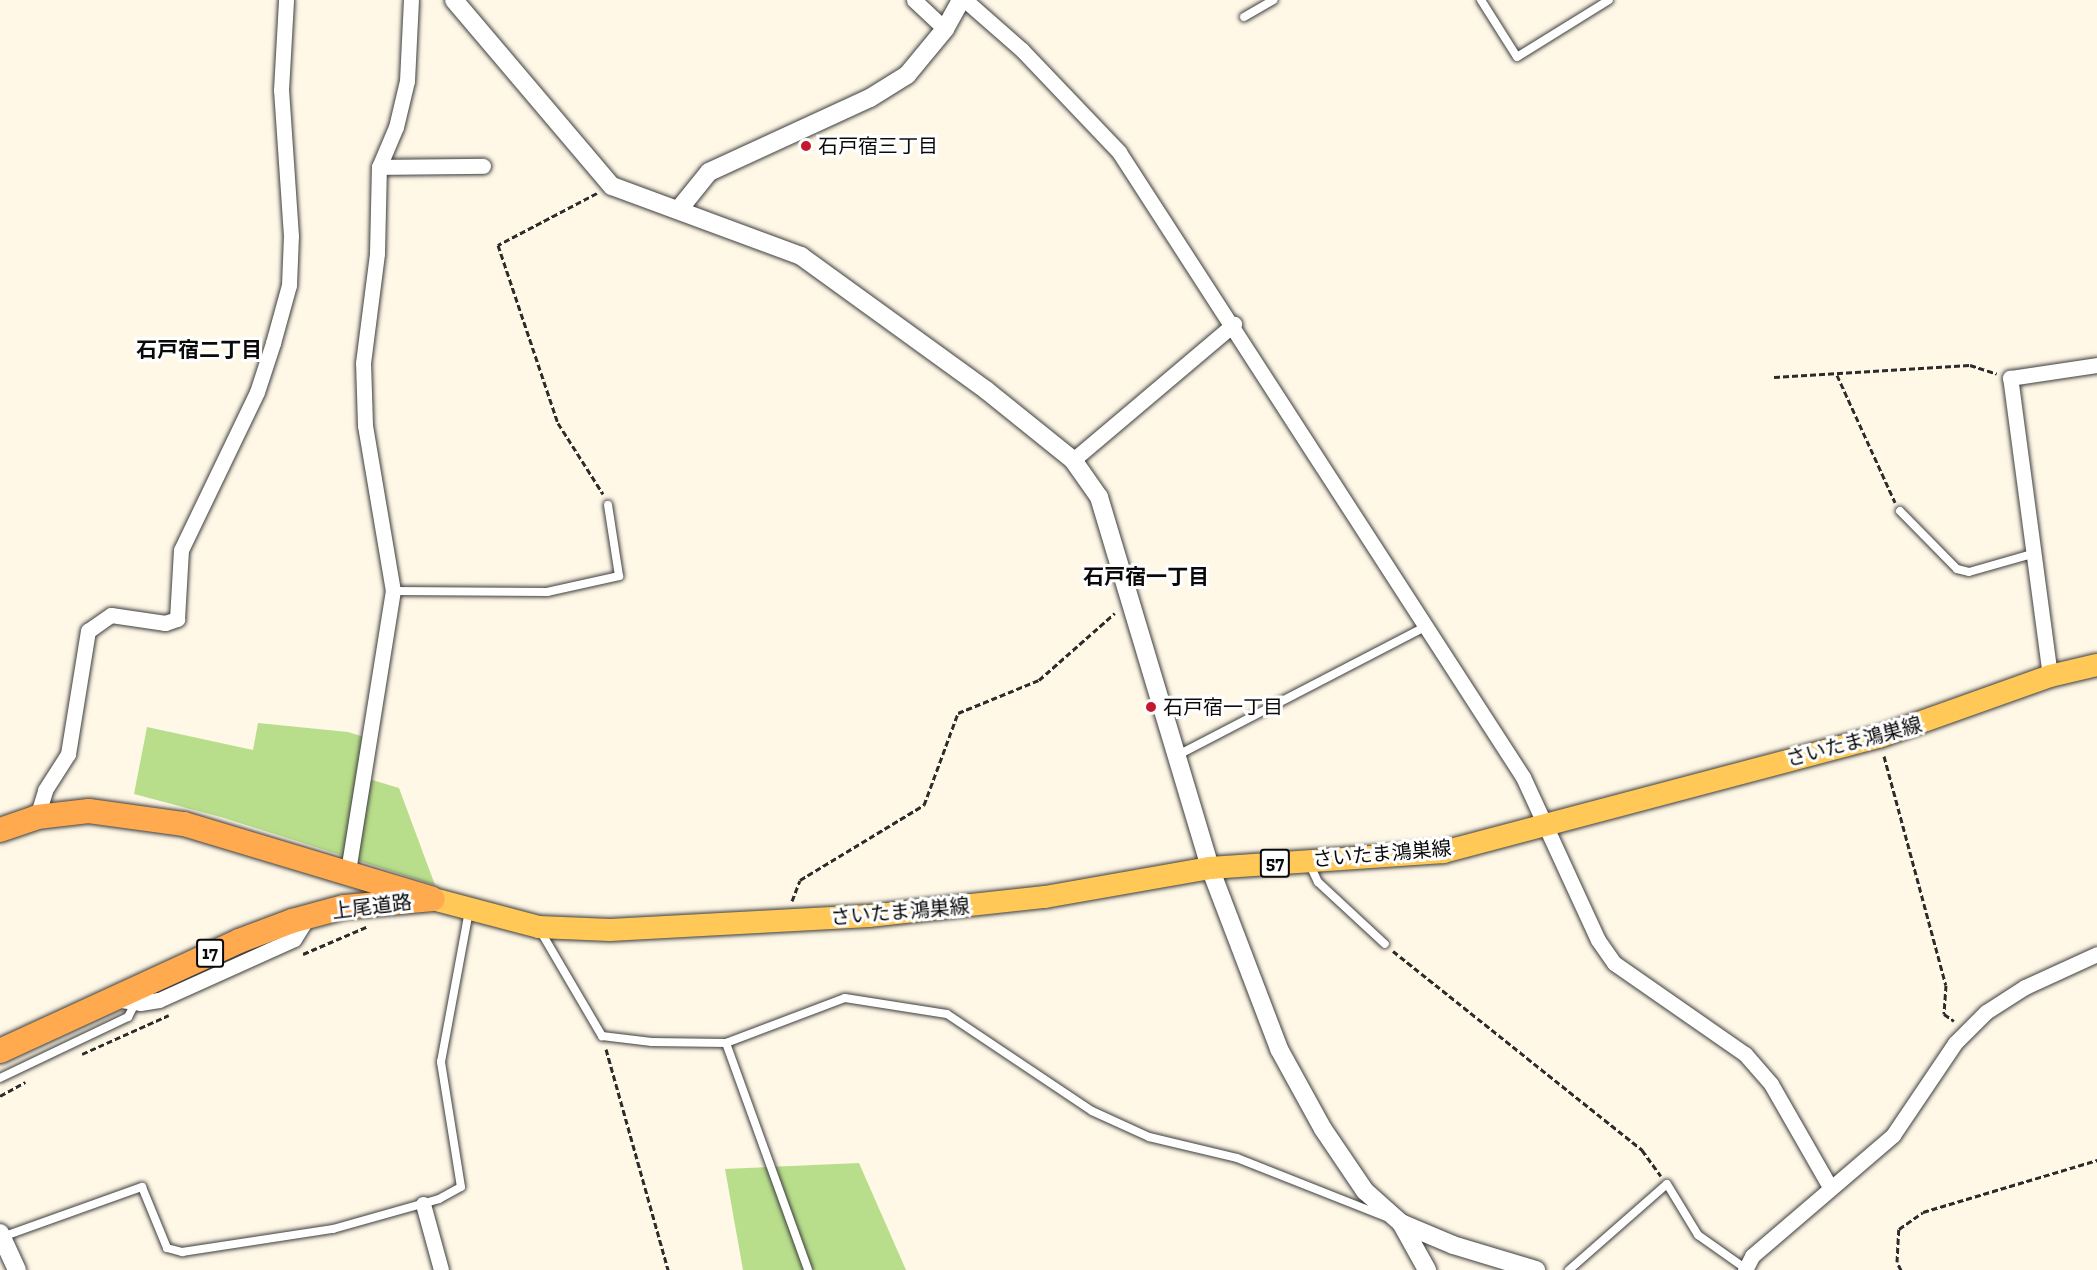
<!DOCTYPE html>
<html>
<head>
<meta charset="utf-8">
<style>
  body { margin:0 }
  #map { position:relative; width:2097px; height:1270px; overflow:hidden; background:#fff8e7; font-family:"Zilla Slab","Noto Sans JP",serif }
  div>[style] { position:absolute }
  [style*='--x'] { left:calc(var(--x)*1px); top:calc(var(--y)*1px); width:calc(var(--w)*1px); rotate:calc(var(--a)*1deg) }
  .forest>* { inset:0; background:#b8de8c }
  .path>* { height:3px; margin-top:-1.5px; transform-origin:0; background:repeating-linear-gradient(90deg,#2c2c2c 0 6px,transparent 0 9px) }
  .roads { filter:drop-shadow(0 0 2px #3d3d3d) drop-shadow(0 0 2px #3d3d3d) }
  .service>* { height:8px; margin:-4px; padding:0 4px; transform-origin:4px; border-radius:4px; background:#fff }
  .minor>* { height:15px; margin:-7.5px; padding:0 7.5px; transform-origin:7.5px; border-radius:7.5px; background:#fff }
  .tertiary>* { height:18px; margin:-9px; padding:0 9px; transform-origin:9px; border-radius:9px; background:#fff }
  .primary>* { height:22px; margin:-11px; padding:0 11px; transform-origin:11px; border-radius:11px; background:#ffc857 }
  .trunk>* { height:24px; margin:-12px; padding:0 12px; transform-origin:12px; border-radius:12px; background:#ffaa4e }
  .dots>* { width:16px; height:16px; translate:-50% -50%; box-sizing:border-box; border:3px solid #fff; border-radius:50% }
  span { translate:-50% -50%; white-space:nowrap; text-align:center; line-height:1.15; -webkit-text-stroke:6px #fff; paint-order:stroke }
  .shield-label span { padding:2px 4px; background:#fff; border:2px solid; border-radius:4px; -webkit-text-stroke-width:0 }
  .shield-label { font-size:18px; color:#0a0a0a; font-weight:700 }
  .poi-label { font-size:20px; color:#0a0a0a }
  .left { translate:0 -50%; text-align:left }
  .street-label { font-size:20px; color:#0a0a0a }
  .neighbourhood-label { font-size:21px; color:#0a0a0a; font-weight:700 }
</style>
</head>
<body>
<div id="map">
  <div class="forest">
    <div style="clip-path:polygon(258px 723px,348px 732px,364px 737px,359px 776px,399px 788px,435px 885px,224px 818px,134px 794px,147px 727px,253px 750px)"></div>
    <div style="clip-path:polygon(859px 1163px,906px 1270px,743px 1270px,725px 1169px)"></div>
  </div>
  <div class="path">
    <div style="--x:597;--y:193;--w:112;--a:152.3"></div>
    <div style="--x:498;--y:245;--w:188;--a:71.4"></div>
    <div style="--x:558;--y:423;--w:84;--a:57.6"></div>
    <div style="--x:1837;--y:375;--w:140;--a:65.5"></div>
    <div style="--x:1774;--y:377;--w:196;--a:-3.5"></div>
    <div style="--x:1970;--y:365;--w:28;--a:18"></div>
    <div style="--x:1884;--y:756;--w:237;--a:74.9"></div>
    <div style="--x:1946;--y:985;--w:29;--a:94"></div>
    <div style="--x:1944;--y:1014;--w:12;--a:35"></div>
    <div style="--x:792;--y:901;--w:22;--a:-69"></div>
    <div style="--x:800;--y:880;--w:145;--a:-31.2"></div>
    <div style="--x:924;--y:805;--w:98;--a:-69.7"></div>
    <div style="--x:958;--y:713;--w:87;--a:-22.2"></div>
    <div style="--x:1039;--y:680;--w:101;--a:-41.4"></div>
    <div style="--x:1393;--y:951;--w:319;--a:38.6"></div>
    <div style="--x:1642;--y:1150;--w:32;--a:54"></div>
    <div style="--x:303;--y:954;--w:69;--a:-23.2"></div>
    <div style="--x:606;--y:1049;--w:230;--a:74.3"></div>
    <div style="--x:82;--y:1054;--w:95;--a:-24.1"></div>
    <div style="--x:0;--y:1096;--w:29;--a:-29"></div>
    <div style="--x:1901;--y:1270;--w:9;--a:-117"></div>
    <div style="--x:1897;--y:1262;--w:33;--a:-87"></div>
    <div style="--x:1899;--y:1229;--w:29;--a:-35"></div>
    <div style="--x:1923;--y:1212;--w:182;--a:-16.6"></div>
  </div>
  <div class="roads">
    <div class="service">
      <div style="--x:1481;--y:0;--w:67;--a:57.7"></div>
      <div style="--x:1517;--y:57;--w:108;--a:-31.8"></div>
      <div style="--x:1244;--y:17;--w:34;--a:-30"></div>
      <div style="--x:1900;--y:511;--w:81;--a:45.5"></div>
      <div style="--x:1957;--y:569;--w:12;--a:14"></div>
      <div style="--x:1969;--y:572;--w:66;--a:-15.9"></div>
      <div style="--x:393;--y:591;--w:154;--a:0.4"></div>
      <div style="--x:547;--y:592;--w:74;--a:-12.5"></div>
      <div style="--x:619;--y:576;--w:72;--a:-98.8"></div>
      <div style="--x:1176;--y:756;--w:283;--a:-27.4"></div>
      <div style="--x:1310;--y:865;--w:19;--a:65"></div>
      <div style="--x:1318;--y:882;--w:91;--a:42.8"></div>
      <div style="--x:541;--y:932;--w:121;--a:59.6"></div>
      <div style="--x:602;--y:1036;--w:50;--a:6.8"></div>
      <div style="--x:652;--y:1042;--w:74;--a:0.8"></div>
      <div style="--x:726;--y:1043;--w:127;--a:-20.7"></div>
      <div style="--x:845;--y:998;--w:103;--a:8.9"></div>
      <div style="--x:947;--y:1014;--w:174;--a:33.8"></div>
      <div style="--x:1092;--y:1111;--w:63;--a:24.5"></div>
      <div style="--x:1149;--y:1137;--w:90;--a:13.4"></div>
      <div style="--x:1237;--y:1158;--w:160;--a:21.6"></div>
      <div style="--x:726;--y:1043;--w:241;--a:70.1"></div>
      <div style="--x:0;--y:1078;--w:142;--a:-25.5"></div>
      <div style="--x:128;--y:1017;--w:17;--a:-62"></div>
      <div style="--x:2;--y:1237;--w:149;--a:-19.7"></div>
      <div style="--x:142;--y:1187;--w:66;--a:67.7"></div>
      <div style="--x:167;--y:1248;--w:16;--a:15"></div>
      <div style="--x:182;--y:1252;--w:153;--a:-8.7"></div>
      <div style="--x:333;--y:1229;--w:110;--a:-15.8"></div>
      <div style="--x:439;--y:1199;--w:25;--a:-29"></div>
      <div style="--x:461;--y:1187;--w:127;--a:-99.1"></div>
      <div style="--x:441;--y:1062;--w:154;--a:-79.5"></div>
      <div style="--x:1569;--y:1270;--w:130;--a:-41.3"></div>
      <div style="--x:1667;--y:1184;--w:60;--a:58.7"></div>
      <div style="--x:1698;--y:1235;--w:59;--a:35.3"></div>
    </div>
    <div class="minor">
      <div style="--x:914;--y:0;--w:42;--a:43.1"></div>
      <div style="--x:965;--y:0;--w:76;--a:41.3"></div>
      <div style="--x:1022;--y:50;--w:141;--a:46.4"></div>
      <div style="--x:1119;--y:152;--w:744;--a:57.12"></div>
      <div style="--x:1523;--y:777;--w:179;--a:65.3"></div>
      <div style="--x:1598;--y:940;--w:28;--a:55"></div>
      <div style="--x:1614;--y:963;--w:160;--a:34.8"></div>
      <div style="--x:1745;--y:1054;--w:40;--a:49"></div>
      <div style="--x:1771;--y:1084;--w:119;--a:60.2"></div>
      <div style="--x:379;--y:167;--w:104;--a:-0.6"></div>
      <div style="--x:1073;--y:460;--w:211;--a:-40.2"></div>
      <div style="--x:2050;--y:676;--w:301;--a:-97.6"></div>
      <div style="--x:2010;--y:378;--w:88;--a:-8.5"></div>
      <div style="--x:37;--y:817;--w:28;--a:-73"></div>
      <div style="--x:45;--y:790;--w:43;--a:-57.4"></div>
      <div style="--x:68;--y:754;--w:125;--a:-80.8"></div>
      <div style="--x:88;--y:631;--w:28;--a:-35"></div>
      <div style="--x:111;--y:615;--w:55;--a:8.4"></div>
      <div style="--x:165;--y:623;--w:13;--a:-18"></div>
      <div style="--x:177;--y:619;--w:69;--a:-86.7"></div>
      <div style="--x:181;--y:550;--w:175;--a:-64.3"></div>
      <div style="--x:257;--y:392;--w:52;--a:-71.9"></div>
      <div style="--x:273;--y:343;--w:60;--a:-74.6"></div>
      <div style="--x:289;--y:285;--w:49;--a:-87.7"></div>
      <div style="--x:291;--y:236;--w:146;--a:-93.9"></div>
      <div style="--x:281;--y:90;--w:90;--a:-86.8"></div>
      <div style="--x:348;--y:871;--w:284;--a:-80.9"></div>
      <div style="--x:393;--y:591;--w:168;--a:-99.6"></div>
      <div style="--x:365;--y:425;--w:62;--a:-91.8"></div>
      <div style="--x:363;--y:363;--w:111;--a:-82.7"></div>
      <div style="--x:377;--y:253;--w:86;--a:-88.7"></div>
      <div style="--x:379;--y:167;--w:43;--a:-67"></div>
      <div style="--x:396;--y:127;--w:47;--a:-76.6"></div>
      <div style="--x:407;--y:81;--w:81;--a:-87.2"></div>
      <div style="--x:115;--y:999;--w:25;--a:9"></div>
      <div style="--x:140;--y:1003;--w:19;--a:-9"></div>
      <div style="--x:159;--y:1000;--w:148;--a:-24.3"></div>
      <div style="--x:294;--y:939;--w:26;--a:-58"></div>
      <div style="--x:423;--y:1204;--w:68;--a:74.7"></div>
      <div style="--x:1745;--y:1270;--w:16;--a:-63"></div>
      <div style="--x:1752;--y:1256;--w:186;--a:-40.6"></div>
      <div style="--x:1893;--y:1135;--w:111;--a:-56"></div>
      <div style="--x:1955;--y:1043;--w:44;--a:-45"></div>
      <div style="--x:1986;--y:1012;--w:46;--a:-32.7"></div>
      <div style="--x:2025;--y:987;--w:79;--a:-24.6"></div>
    </div>
    <div class="tertiary">
      <div style="--x:454;--y:0;--w:244;--a:49.7"></div>
      <div style="--x:612;--y:186;--w:202;--a:20.3"></div>
      <div style="--x:801;--y:256;--w:228;--a:35.9"></div>
      <div style="--x:986;--y:390;--w:112;--a:38.8"></div>
      <div style="--x:1073;--y:460;--w:45;--a:54.9"></div>
      <div style="--x:1099;--y:497;--w:387;--a:73.3"></div>
      <div style="--x:1210;--y:868;--w:194;--a:69.1"></div>
      <div style="--x:1279;--y:1049;--w:91;--a:61.2"></div>
      <div style="--x:1323;--y:1129;--w:75;--a:55.9"></div>
      <div style="--x:1365;--y:1191;--w:48;--a:41.6"></div>
      <div style="--x:1401;--y:1223;--w:56;--a:22.9"></div>
      <div style="--x:1453;--y:1245;--w:87;--a:16.8"></div>
      <div style="--x:680;--y:208;--w:46;--a:-51.1"></div>
      <div style="--x:709;--y:172;--w:177;--a:-24.7"></div>
      <div style="--x:870;--y:98;--w:44;--a:-31.9"></div>
      <div style="--x:907;--y:75;--w:60;--a:-50.4"></div>
      <div style="--x:945;--y:29;--w:33;--a:-61"></div>
      <div style="--x:1401;--y:1223;--w:54;--a:61"></div>
      <div style="--x:0;--y:1233;--w:41;--a:65.3"></div>
    </div>
    <div class="primary">
      <div style="--x:433;--y:899;--w:110;--a:14.8"></div>
      <div style="--x:539;--y:927;--w:71;--a:2.4"></div>
      <div style="--x:610;--y:930;--w:259;--a:-3.1"></div>
      <div style="--x:869;--y:916;--w:177;--a:-6.2"></div>
      <div style="--x:1045;--y:897;--w:168;--a:-10"></div>
      <div style="--x:1210;--y:868;--w:234;--a:-3.9"></div>
      <div style="--x:1443;--y:852;--w:451;--a:-14.8"></div>
      <div style="--x:1879;--y:737;--w:182;--a:-19.6"></div>
      <div style="--x:2050;--y:676;--w:48;--a:-13.2"></div>
    </div>
    <div class="trunk">
      <div style="--x:0;--y:830;--w:39;--a:-19"></div>
      <div style="--x:37;--y:817;--w:52;--a:-6.6"></div>
      <div style="--x:89;--y:811;--w:96;--a:7.8"></div>
      <div style="--x:184;--y:824;--w:258;--a:16.7"></div>
      <div style="--x:0;--y:1051;--w:263;--a:-24.7"></div>
      <div style="--x:239;--y:941;--w:57;--a:-20.7"></div>
      <div style="--x:292;--y:921;--w:54;--a:-15.1"></div>
      <div style="--x:344;--y:907;--w:89;--a:-5.1"></div>
    </div>
  </div>
  <div class="dots">
    <div style="left:806px;top:146px;background:#c5172d"></div>
    <div style="left:1151px;top:707px;background:#c5172d"></div>
  </div>
  <div class="shield-label">
    <span style="left:1275px;top:863px">57</span>
    <span style="left:210px;top:953px">17</span>
  </div>
  <div class="poi-label">
    <span class="left" style="left:818px;top:146px">石戸宿三丁目</span>
    <span class="left" style="left:1163px;top:707px">石戸宿一丁目</span>
  </div>
  <div class="street-label">
    <span style="left:1854px;top:742px;rotate:-15deg">さいたま鴻巣線</span>
    <span style="left:1382px;top:854px;rotate:-5deg">さいたま鴻巣線</span>
    <span style="left:372px;top:907px;rotate:-7deg">上尾道路</span>
    <span style="left:900px;top:912px;rotate:-5deg">さいたま鴻巣線</span>
  </div>
  <div class="neighbourhood-label">
    <span style="left:199px;top:350px">石戸宿二丁目</span>
    <span style="left:1146px;top:577px">石戸宿一丁目</span>
  </div>
</div>
</body>
</html>
